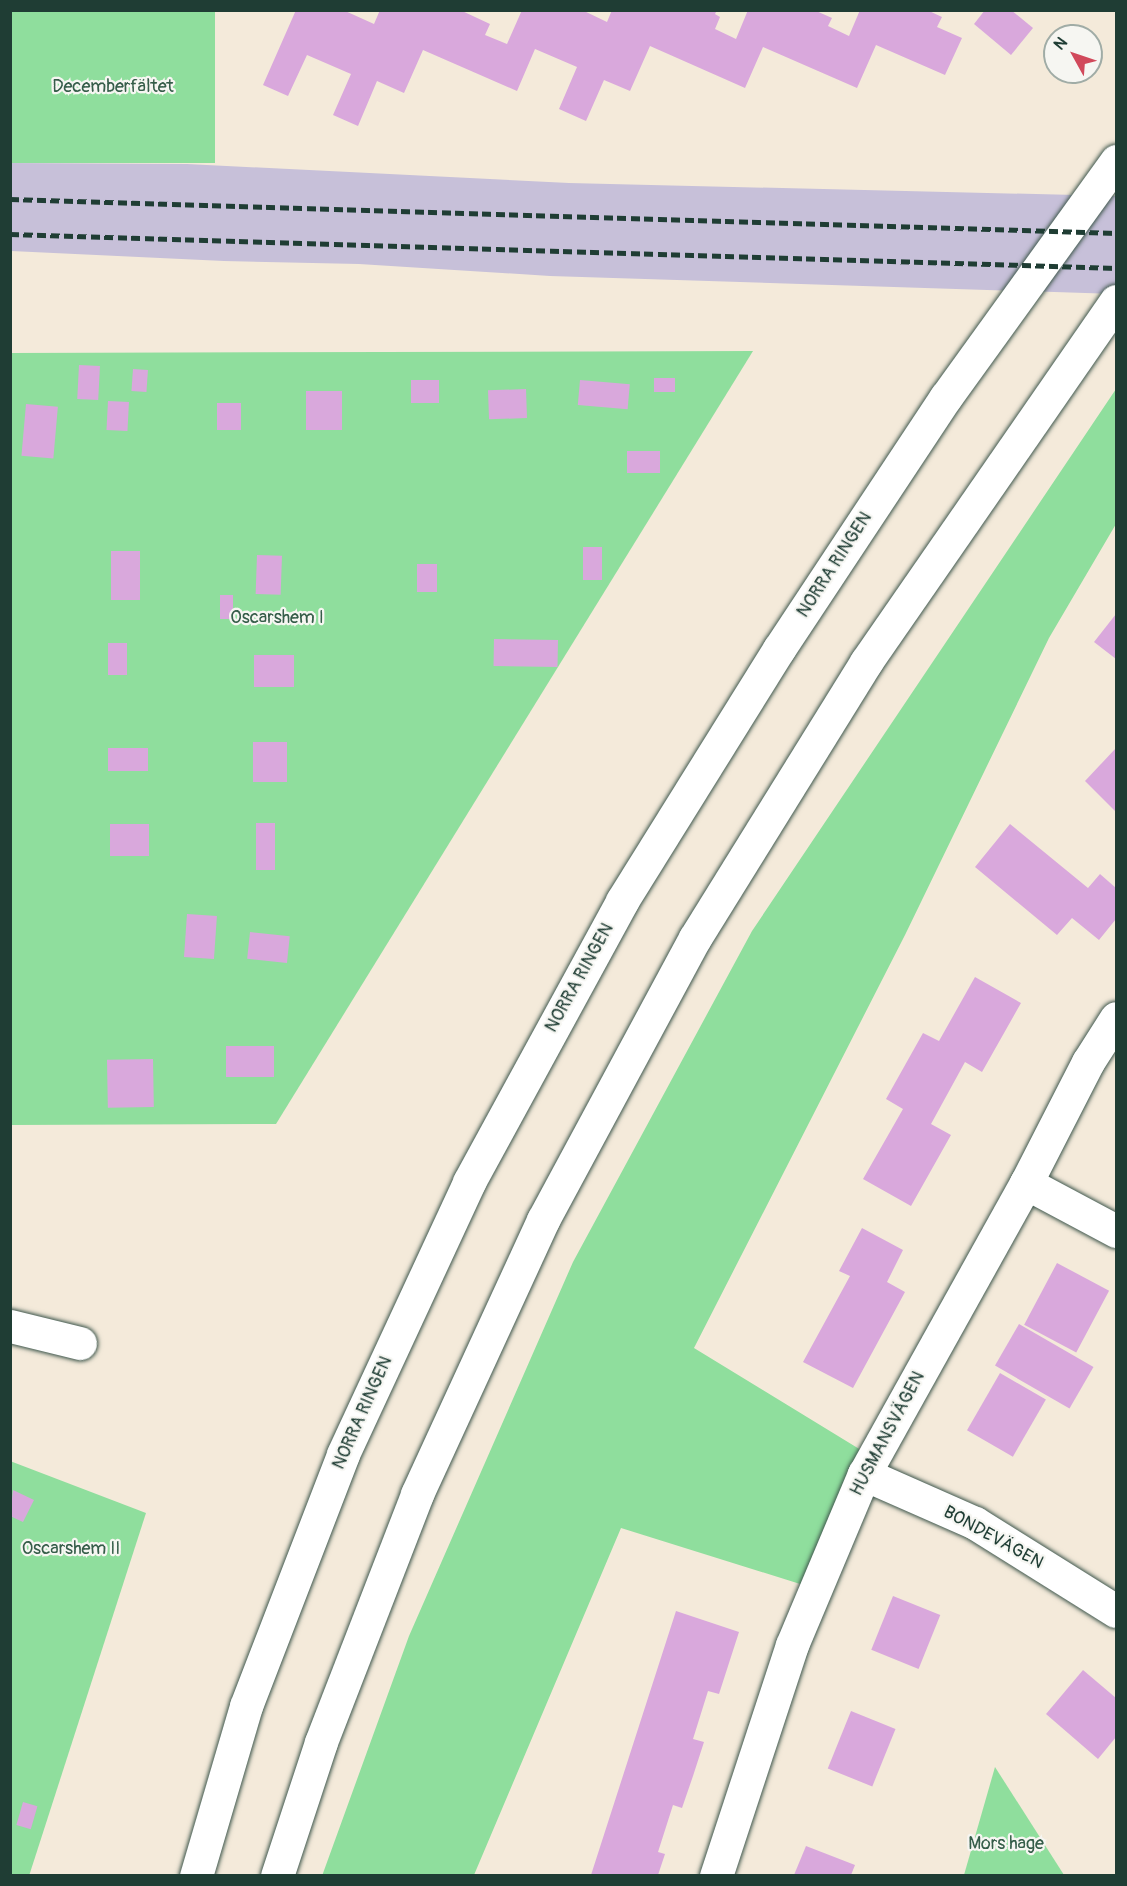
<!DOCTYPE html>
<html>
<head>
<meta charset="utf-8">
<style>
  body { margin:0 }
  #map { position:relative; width:1127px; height:1886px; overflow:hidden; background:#f4eada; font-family:Pangolin,sans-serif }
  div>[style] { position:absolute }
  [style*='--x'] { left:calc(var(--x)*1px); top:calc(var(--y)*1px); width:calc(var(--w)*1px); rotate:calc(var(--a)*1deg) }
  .industrial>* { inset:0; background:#c7c0d9 }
  .green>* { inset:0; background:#8fde9d; transform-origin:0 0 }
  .building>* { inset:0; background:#d9a8dc; transform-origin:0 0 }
  .roads { filter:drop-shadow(0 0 2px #3f574d) drop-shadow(0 0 2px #3f574d) }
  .street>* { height:33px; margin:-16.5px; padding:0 16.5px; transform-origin:16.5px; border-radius:16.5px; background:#fff }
  .primary>* { height:33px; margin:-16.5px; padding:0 16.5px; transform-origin:16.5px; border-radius:16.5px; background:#fff }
  .rail>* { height:4.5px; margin-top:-2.25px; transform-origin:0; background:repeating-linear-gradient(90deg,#1f3d34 0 9px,transparent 0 13.5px) }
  span { translate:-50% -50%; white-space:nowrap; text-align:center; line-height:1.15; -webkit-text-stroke:4.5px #f6f6f2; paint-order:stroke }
  .park-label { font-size:18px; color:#355d49 }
  .street-label { font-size:18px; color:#1f3d34 }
  .frame { position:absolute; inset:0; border:12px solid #1f3d34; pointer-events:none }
  .north { position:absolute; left:1043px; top:24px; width:60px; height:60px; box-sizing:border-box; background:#f6f6f2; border:2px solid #a0aca6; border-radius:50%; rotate:310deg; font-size:16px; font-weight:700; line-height:24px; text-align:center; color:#1f3d34 }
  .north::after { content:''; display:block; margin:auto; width:21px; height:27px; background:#d1495b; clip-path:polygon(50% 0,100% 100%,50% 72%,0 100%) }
</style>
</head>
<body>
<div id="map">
  <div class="industrial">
    <div style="clip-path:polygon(11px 163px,187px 164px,569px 183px,1116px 196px,1116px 294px,550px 276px,359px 264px,224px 261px,11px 251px)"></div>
  </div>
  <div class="green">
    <div style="left:11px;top:10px;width:204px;height:153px"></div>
    <div style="clip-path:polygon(753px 351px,276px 1124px,11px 1125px,10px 353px)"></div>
    <div style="clip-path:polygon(1116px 389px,1116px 524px,1049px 638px,905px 935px,694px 1348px,874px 1458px,816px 1589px,621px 1528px,474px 1875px,322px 1876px,409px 1636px,573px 1262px,752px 931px)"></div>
    <div style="clip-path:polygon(10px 1461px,146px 1513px,29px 1876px,10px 1875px)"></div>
    <div style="clip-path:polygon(995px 1767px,1064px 1875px,964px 1875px)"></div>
  </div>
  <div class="building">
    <div style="clip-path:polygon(296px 10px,343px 10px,374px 24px,380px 10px,460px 10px,490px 24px,485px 35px,507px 44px,522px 10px,582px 10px,607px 22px,612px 10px,717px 10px,715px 14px,720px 17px,715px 29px,736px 39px,748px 10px,814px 10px,832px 18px,828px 26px,849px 36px,860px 10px,927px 10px,942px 17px,937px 27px,962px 38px,945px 75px,876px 45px,857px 88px,763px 47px,745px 88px,650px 46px,630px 91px,604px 80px,586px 121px,559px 109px,577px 67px,535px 49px,517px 91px,423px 50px,404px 93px,377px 81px,358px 126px,333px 115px,351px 74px,307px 55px,288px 96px,263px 85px)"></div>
    <div style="clip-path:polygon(985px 10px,1011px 10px,1033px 28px,1011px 55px,974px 24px)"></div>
    <div style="left:79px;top:365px;width:21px;height:34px;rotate:3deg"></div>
    <div style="left:133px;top:369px;width:15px;height:22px;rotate:4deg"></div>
    <div style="left:654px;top:378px;width:21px;height:14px"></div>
    <div style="left:411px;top:380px;width:28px;height:23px"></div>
    <div style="left:580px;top:380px;width:50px;height:25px;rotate:5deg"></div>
    <div style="left:526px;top:389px;width:29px;height:38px;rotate:88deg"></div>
    <div style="left:306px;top:391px;width:36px;height:39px"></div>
    <div style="left:108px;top:401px;width:21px;height:29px;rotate:3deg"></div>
    <div style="left:217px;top:403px;width:24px;height:27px"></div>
    <div style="left:26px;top:404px;width:32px;height:52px;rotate:5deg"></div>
    <div style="left:627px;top:451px;width:33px;height:22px"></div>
    <div style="left:583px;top:547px;width:19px;height:33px"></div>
    <div style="left:111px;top:551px;width:29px;height:49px"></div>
    <div style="left:257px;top:555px;width:25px;height:39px;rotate:2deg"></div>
    <div style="left:437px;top:564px;width:28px;height:20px;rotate:90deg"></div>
    <div style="left:220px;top:595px;width:13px;height:24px"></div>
    <div style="clip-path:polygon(1116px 614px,1116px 659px,1094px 642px)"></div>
    <div style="left:494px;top:639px;width:64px;height:27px;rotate:1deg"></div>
    <div style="left:108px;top:643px;width:19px;height:32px"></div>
    <div style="left:254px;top:655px;width:40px;height:32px"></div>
    <div style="left:253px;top:742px;width:34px;height:40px"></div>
    <div style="left:108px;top:748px;width:40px;height:23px"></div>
    <div style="clip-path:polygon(1116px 748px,1116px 812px,1085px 781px)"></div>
    <div style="left:256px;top:823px;width:19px;height:47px"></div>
    <div style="left:110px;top:824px;width:39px;height:32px"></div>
    <div style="clip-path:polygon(1010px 824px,1088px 888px,1100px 874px,1116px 888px,1116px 919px,1099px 940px,1072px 918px,1057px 935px,975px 867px)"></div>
    <div style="left:187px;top:914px;width:30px;height:43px;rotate:4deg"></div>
    <div style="left:250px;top:932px;width:40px;height:27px;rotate:6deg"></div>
    <div style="clip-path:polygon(975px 977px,1021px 1003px,982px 1072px,965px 1062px,931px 1124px,951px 1135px,911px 1206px,863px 1179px,903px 1109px,886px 1099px,923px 1033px,939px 1041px)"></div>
    <div style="left:274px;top:1046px;width:31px;height:48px;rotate:90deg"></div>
    <div style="left:153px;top:1059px;width:48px;height:46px;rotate:89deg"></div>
    <div style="clip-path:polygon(862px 1228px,903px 1250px,887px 1282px,905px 1292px,853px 1388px,803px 1362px,850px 1276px,839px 1271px)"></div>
    <div style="left:1057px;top:1263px;width:59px;height:70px;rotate:28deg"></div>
    <div style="left:1019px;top:1324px;width:86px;height:48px;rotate:30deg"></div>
    <div style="left:1000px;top:1373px;width:53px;height:66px;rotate:30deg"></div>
    <div style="clip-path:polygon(13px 1490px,34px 1500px,23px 1522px,10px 1516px)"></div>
    <div style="left:893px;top:1596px;width:51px;height:58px;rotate:22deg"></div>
    <div style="clip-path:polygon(676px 1611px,739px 1632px,719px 1694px,708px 1691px,693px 1739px,704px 1742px,693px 1776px,682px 1808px,673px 1805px,658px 1852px,665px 1854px,658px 1875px,591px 1875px)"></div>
    <div style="clip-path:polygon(1083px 1670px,1116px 1698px,1116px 1737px,1098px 1759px,1046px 1714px)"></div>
    <div style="left:851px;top:1711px;width:48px;height:62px;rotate:22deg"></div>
    <div style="left:23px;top:1802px;width:15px;height:24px;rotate:16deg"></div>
    <div style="clip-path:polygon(806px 1846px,855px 1865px,851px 1875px,794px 1875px)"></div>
  </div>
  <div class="roads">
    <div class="street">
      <div style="--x:1026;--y:1183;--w:102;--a:28.1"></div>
      <div style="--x:10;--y:1326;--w:72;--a:13.7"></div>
      <div style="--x:864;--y:1474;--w:121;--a:23.8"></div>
      <div style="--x:975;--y:1523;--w:166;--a:32"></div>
      <div style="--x:716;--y:1876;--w:243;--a:-71.8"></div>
      <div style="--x:792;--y:1645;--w:186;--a:-67.2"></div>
      <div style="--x:864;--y:1474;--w:333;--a:-60.9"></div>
      <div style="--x:1026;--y:1183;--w:136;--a:-62.9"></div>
      <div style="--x:1088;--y:1062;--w:52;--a:-57.5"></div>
    </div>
    <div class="primary">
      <div style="--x:196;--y:1876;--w:177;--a:-73.6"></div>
      <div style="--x:246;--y:1706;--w:270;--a:-68.9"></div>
      <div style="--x:343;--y:1454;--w:300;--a:-65.1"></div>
      <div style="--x:469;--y:1182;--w:320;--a:-61.4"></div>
      <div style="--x:622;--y:901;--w:297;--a:-58.1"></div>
      <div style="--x:779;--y:649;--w:302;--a:-56.5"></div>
      <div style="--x:946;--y:397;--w:291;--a:-54.2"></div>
      <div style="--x:277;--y:1876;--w:141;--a:-71.8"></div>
      <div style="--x:321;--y:1742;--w:266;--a:-68.8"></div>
      <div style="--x:417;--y:1494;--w:302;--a:-65.3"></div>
      <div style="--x:543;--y:1220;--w:320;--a:-61.7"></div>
      <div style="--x:695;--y:938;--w:325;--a:-58.2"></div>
      <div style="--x:866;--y:662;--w:439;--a:-55.3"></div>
    </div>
  </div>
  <div class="rail">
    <div style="--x:10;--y:199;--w:1107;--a:1.76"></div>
    <div style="--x:10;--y:234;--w:1107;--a:1.76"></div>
  </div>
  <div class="park-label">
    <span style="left:113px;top:87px">Decemberfältet</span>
    <span style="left:277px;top:618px">Oscarshem I</span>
    <span style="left:71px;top:1549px">Oscarshem II</span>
    <span style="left:1006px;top:1844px">Mors hage</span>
  </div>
  <div class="street-label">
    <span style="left:835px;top:565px;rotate:-57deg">NORRA RINGEN</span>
    <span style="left:580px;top:978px;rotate:-61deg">NORRA RINGEN</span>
    <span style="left:363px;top:1413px;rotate:-66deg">NORRA RINGEN</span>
    <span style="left:888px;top:1434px;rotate:-62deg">HUSMANSVÄGEN</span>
    <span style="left:993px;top:1538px;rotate:29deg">BONDEVÄGEN</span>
  </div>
  <div class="frame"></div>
  <div class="north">N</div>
</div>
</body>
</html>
